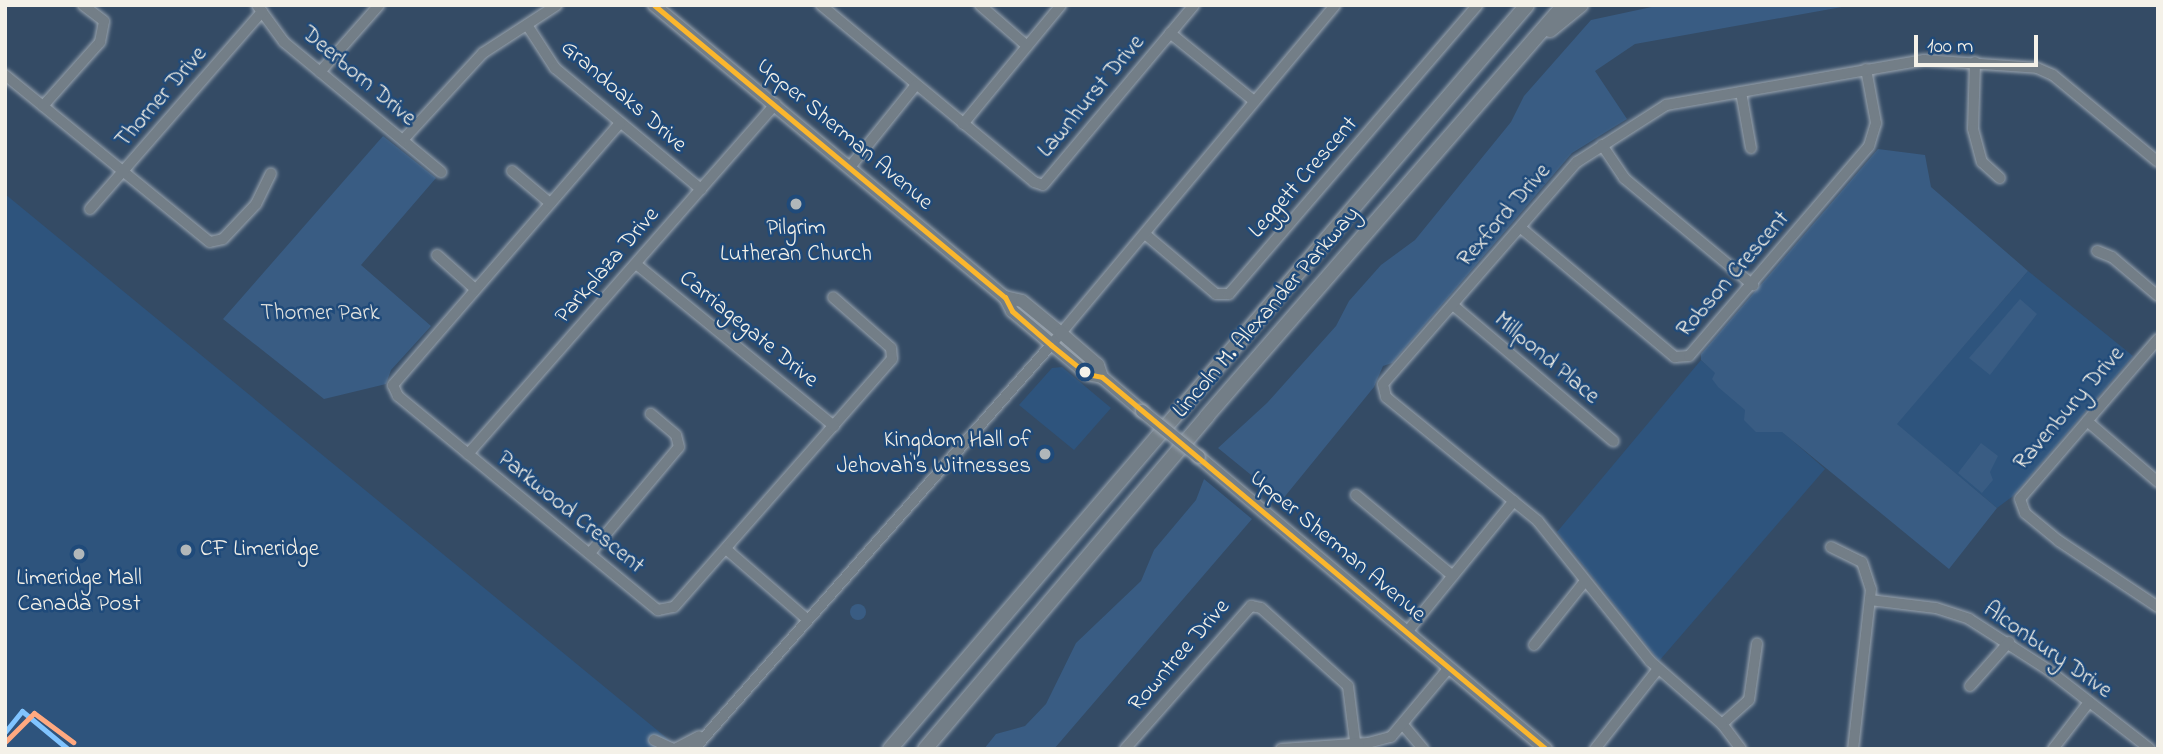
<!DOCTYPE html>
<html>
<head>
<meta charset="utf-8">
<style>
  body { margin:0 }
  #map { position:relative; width:2163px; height:754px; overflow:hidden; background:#344b65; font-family:"Indie Flower",sans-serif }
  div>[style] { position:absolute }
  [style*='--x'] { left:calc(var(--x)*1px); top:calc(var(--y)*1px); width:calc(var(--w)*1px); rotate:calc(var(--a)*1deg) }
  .built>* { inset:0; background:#2e547d }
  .green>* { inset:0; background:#395c83 }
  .round { border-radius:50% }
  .roads { filter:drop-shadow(0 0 2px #9ba5af) drop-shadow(0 0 2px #9ba5af) }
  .minor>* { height:10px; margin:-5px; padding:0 5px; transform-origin:5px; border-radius:5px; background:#737e87 }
  .major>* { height:12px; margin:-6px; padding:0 6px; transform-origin:6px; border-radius:6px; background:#737e87 }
  .highway>* { height:14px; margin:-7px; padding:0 7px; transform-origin:7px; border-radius:7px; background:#737e87 }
  .bridges { filter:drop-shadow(0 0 2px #9ba5af) drop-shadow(0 0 2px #9ba5af) }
  .major-bridge>* { height:12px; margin:-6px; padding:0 6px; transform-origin:6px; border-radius:6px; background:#737e87 }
  .bus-1>* { height:5px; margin:-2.5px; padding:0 2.5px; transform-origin:2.5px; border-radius:2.5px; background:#fab62d }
  .bus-2>* { height:5px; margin:-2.5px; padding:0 2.5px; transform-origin:2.5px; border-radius:2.5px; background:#80c4ff }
  .bus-3>* { height:5px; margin:-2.5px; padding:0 2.5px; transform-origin:2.5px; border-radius:2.5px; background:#ffa980 }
  .dots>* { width:19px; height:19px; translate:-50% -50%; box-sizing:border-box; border:4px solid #1f4a7a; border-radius:50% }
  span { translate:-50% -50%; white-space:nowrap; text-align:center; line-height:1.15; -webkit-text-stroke:5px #1f4a7a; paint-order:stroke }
  .street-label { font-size:23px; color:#f4f1e8 }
  .poi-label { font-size:23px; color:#f4f1e8 }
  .right { translate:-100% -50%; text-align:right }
  .left { translate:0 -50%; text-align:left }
  .park-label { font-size:23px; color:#e1e2de }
  .frame { position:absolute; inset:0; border:7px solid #f4f1e8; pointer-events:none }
  .scale { position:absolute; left:1914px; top:35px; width:124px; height:32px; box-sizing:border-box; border:4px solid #f4f1e8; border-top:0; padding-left:9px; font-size:21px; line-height:24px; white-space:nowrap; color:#f4f1e8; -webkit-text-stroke:5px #1f4a7a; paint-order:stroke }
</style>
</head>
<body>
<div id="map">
  <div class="built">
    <div style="clip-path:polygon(5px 194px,674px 744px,671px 749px,5px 749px)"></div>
    <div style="clip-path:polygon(2028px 271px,2133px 356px,2013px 496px,1997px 508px,1896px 424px)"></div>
    <div style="clip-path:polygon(1701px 360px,1825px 469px,1659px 661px,1557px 532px)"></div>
    <div style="clip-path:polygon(1062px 367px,1111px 408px,1074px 450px,1019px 405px,1052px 368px)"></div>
  </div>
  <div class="green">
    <div style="clip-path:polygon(1661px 5px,1853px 5px,1635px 44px,1595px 71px,1627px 119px,1572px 153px,1392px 363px,1383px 366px,1374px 387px,1282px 500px,1218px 448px,1267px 403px,1336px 326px,1349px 301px,1381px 265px,1415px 240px,1511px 122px,1524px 96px,1591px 20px)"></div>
    <div style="clip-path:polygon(383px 136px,436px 178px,361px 265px,431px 326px,391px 370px,386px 384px,324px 399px,223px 319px)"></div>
    <div style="clip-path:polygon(1878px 149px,1925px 155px,1931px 187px,2028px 271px,1897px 424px,1997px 508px,1949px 569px,1782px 432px,1756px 432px,1744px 420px,1745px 410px,1718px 387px,1712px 379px,1715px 373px,1701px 360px,1701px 354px)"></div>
    <div style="clip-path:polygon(2020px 299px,2037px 314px,1990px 375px,1969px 358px)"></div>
    <div style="clip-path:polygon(1981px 443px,1998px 456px,1990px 472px,1993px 480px,1982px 493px,1958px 473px)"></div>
    <div style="clip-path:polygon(1204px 479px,1252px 519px,1054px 749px,984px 749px,996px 734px,1025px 726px,1046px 704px,1076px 643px,1141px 581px,1154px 550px,1196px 500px)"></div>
    <div class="round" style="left:850px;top:604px;width:16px;height:16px"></div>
  </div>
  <div class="roads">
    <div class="minor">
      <div style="--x:257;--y:5;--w:46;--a:53.9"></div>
      <div style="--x:284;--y:42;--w:204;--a:39.6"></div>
      <div style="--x:821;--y:5;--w:277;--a:39.7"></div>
      <div style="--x:1034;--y:182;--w:9;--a:18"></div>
      <div style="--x:1043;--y:185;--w:235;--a:-50"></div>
      <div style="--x:980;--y:5;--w:62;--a:41.1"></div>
      <div style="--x:529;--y:28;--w:48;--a:57"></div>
      <div style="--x:555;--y:68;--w:190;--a:39.7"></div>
      <div style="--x:1170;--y:33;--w:108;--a:39"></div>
      <div style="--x:1975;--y:62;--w:67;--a:91.7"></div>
      <div style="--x:1973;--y:129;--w:34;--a:75"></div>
      <div style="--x:1982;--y:162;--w:24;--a:42"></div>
      <div style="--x:320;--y:72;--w:89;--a:-48.6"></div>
      <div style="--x:5;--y:75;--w:264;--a:39.2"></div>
      <div style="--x:210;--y:242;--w:13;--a:-13"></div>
      <div style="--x:223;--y:239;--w:48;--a:-46.7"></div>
      <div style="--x:256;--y:204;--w:34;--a:-64"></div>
      <div style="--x:1741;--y:92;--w:57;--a:79.9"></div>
      <div style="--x:43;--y:106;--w:86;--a:-48.3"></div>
      <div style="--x:100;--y:42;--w:21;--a:-79"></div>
      <div style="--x:104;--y:21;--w:26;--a:-143"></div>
      <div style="--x:620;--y:123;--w:347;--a:130.9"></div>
      <div style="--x:393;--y:385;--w:12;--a:66"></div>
      <div style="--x:398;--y:396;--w:337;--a:39.5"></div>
      <div style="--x:658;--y:610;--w:16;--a:-11"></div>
      <div style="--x:674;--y:607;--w:330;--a:-48.7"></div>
      <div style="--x:892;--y:359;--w:11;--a:-95"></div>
      <div style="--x:891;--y:348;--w:77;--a:-138.7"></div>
      <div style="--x:963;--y:124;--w:154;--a:-50.5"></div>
      <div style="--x:403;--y:140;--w:118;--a:-47.4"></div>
      <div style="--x:483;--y:53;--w:88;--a:-33"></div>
      <div style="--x:1602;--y:145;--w:40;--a:56"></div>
      <div style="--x:1624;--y:178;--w:168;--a:39.7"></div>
      <div style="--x:850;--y:167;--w:105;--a:-51.2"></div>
      <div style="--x:512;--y:171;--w:50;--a:40.1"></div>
      <div style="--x:90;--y:209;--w:262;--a:-48.9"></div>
      <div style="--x:1521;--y:228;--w:201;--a:40"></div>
      <div style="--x:1675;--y:357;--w:14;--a:-4"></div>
      <div style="--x:1689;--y:356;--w:277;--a:-49.4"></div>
      <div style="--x:1869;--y:146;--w:24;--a:-73"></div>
      <div style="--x:1876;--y:123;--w:55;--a:-100.5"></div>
      <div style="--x:1145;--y:234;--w:93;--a:40.2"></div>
      <div style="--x:1216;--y:294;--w:13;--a:0"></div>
      <div style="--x:1229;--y:294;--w:381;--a:-49.3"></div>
      <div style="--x:2097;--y:251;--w:16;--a:22"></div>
      <div style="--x:2112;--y:257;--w:60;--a:40.3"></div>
      <div style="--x:437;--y:255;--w:51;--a:41.8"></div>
      <div style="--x:636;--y:264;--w:256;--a:39.3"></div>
      <div style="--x:1454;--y:306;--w:209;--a:40.3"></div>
      <div style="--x:2158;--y:339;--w:211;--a:130.8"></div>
      <div style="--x:2020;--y:499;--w:15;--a:70"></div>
      <div style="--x:2025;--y:513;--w:44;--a:39.5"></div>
      <div style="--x:2059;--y:541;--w:119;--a:33.7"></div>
      <div style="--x:2087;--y:421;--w:94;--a:40.7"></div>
      <div style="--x:468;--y:454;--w:466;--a:-48.7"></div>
      <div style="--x:1356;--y:495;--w:126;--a:39.9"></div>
      <div style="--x:1831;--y:547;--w:34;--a:26"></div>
      <div style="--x:1862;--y:562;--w:28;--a:72"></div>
      <div style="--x:1871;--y:589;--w:161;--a:96.4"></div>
      <div style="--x:726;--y:549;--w:108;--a:40.9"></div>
      <div style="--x:590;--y:553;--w:138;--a:-50"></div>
      <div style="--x:679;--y:447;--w:12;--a:-104"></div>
      <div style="--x:676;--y:435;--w:33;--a:-140"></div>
      <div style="--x:1870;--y:600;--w:66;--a:6.9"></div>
      <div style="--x:1936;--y:608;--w:35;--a:18"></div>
      <div style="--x:1969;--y:619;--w:93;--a:32.7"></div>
      <div style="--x:2047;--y:669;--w:130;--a:37.8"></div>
      <div style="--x:1407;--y:632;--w:169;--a:-50.8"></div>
      <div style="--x:1534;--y:645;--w:82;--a:-51.4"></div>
      <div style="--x:1970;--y:686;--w:59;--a:-48.4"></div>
      <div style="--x:1722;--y:724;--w:36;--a:-42"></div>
      <div style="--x:1749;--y:700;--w:57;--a:-81.9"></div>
      <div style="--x:1404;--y:726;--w:30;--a:50"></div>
      <div style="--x:654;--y:740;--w:21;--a:25"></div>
      <div style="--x:675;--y:749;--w:27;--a:-28"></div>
      <div style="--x:694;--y:749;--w:539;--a:-48.53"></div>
      <div style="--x:1051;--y:345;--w:443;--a:-50.1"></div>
      <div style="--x:1125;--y:749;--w:191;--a:-48.6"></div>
      <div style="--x:1251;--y:606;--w:10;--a:11"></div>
      <div style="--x:1261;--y:608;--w:117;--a:41.9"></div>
      <div style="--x:1348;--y:686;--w:64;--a:82.8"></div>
      <div style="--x:1281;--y:749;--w:87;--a:-3.9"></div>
      <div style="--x:1368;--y:743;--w:24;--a:-15"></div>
      <div style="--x:1391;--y:737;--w:90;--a:-50"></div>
      <div style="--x:1595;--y:749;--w:102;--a:-51.8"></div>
      <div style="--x:1741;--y:749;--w:31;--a:-127"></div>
      <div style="--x:1722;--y:724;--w:96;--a:-138.8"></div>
      <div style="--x:1650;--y:661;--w:179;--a:-128.7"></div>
      <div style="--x:1538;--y:521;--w:196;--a:-140.8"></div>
      <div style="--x:1386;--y:397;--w:13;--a:-103"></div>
      <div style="--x:1383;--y:384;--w:295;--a:-48.9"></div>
      <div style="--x:1577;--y:162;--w:106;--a:-32.6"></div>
      <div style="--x:1666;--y:105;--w:262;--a:-9.9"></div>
      <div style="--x:1924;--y:60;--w:113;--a:4"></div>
      <div style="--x:2037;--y:68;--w:17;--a:24"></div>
      <div style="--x:2053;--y:75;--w:136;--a:39.6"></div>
      <div style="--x:2053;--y:749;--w:59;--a:-52.5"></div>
    </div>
    <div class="major">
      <div style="--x:654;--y:5;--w:457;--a:39.8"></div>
      <div style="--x:1005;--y:297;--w:16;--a:63"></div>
      <div style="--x:1012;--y:311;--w:98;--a:40"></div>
      <div style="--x:1087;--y:374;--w:15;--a:11"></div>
      <div style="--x:1102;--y:377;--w:52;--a:40.4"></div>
      <div style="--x:1005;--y:297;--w:17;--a:13"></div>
      <div style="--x:1022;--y:301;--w:50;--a:39.4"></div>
      <div style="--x:1061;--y:333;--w:49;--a:40.9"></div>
      <div style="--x:1098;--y:365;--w:13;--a:72"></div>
      <div style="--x:1199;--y:457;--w:454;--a:40.1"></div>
    </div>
    <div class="highway">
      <div style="--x:1550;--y:30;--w:40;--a:-39"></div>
      <div style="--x:890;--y:749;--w:979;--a:-49.43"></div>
      <div style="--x:925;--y:749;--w:436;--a:-49.7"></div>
      <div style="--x:1207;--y:416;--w:544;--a:-49.02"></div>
    </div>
  </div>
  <div class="bridges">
    <div class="major-bridge">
      <div style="--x:1142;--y:411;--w:73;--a:38.9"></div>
    </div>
  </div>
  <div class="bus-1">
    <div style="--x:654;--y:5;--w:457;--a:39.8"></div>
    <div style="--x:1005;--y:297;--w:16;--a:63"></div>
    <div style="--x:1012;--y:311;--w:52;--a:41.1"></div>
    <div style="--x:1051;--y:345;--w:46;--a:38.9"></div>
    <div style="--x:1087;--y:374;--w:15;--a:11"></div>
    <div style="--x:1102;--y:377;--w:579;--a:39.96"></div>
  </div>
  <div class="bus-2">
    <div style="--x:5;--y:732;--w:27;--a:-51"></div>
    <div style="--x:22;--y:711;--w:60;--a:39.6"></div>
  </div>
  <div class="bus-3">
    <div style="--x:5;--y:742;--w:41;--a:-45"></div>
    <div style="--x:34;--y:713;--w:49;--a:36.6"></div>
  </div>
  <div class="dots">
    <div style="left:796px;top:204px;background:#b1b7ba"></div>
    <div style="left:1085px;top:372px;background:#f4f1e8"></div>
    <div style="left:1045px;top:454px;background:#b1b7ba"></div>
    <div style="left:186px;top:550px;background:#b1b7ba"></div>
    <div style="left:79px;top:554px;background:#b1b7ba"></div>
  </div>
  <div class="street-label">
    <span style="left:358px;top:77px;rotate:40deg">Deerborn Drive</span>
    <span style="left:623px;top:97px;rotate:41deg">Grandoaks Drive</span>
    <span style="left:1092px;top:97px;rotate:-50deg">Lawnhurst Drive</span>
    <span style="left:162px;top:98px;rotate:-49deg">Thorner Drive</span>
    <span style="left:844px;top:135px;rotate:40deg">Upper Sherman Avenue</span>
    <span style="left:1304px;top:178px;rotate:-49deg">Leggett Crescent</span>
    <span style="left:1505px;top:216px;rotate:-49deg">Rexford Drive</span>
    <span style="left:608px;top:266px;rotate:-49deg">Parkplaza Drive</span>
    <span style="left:1734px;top:275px;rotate:-49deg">Robson Crescent</span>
    <span style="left:1267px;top:313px;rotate:-49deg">Lincoln M. Alexander Parkway</span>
    <span style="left:748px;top:330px;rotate:39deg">Carriagegate Drive</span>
    <span style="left:1546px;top:359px;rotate:40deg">Millpond Place</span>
    <span style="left:2070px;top:409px;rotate:-49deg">Ravenbury Drive</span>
    <span style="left:570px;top:513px;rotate:39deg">Parkwood Crescent</span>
    <span style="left:1337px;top:547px;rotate:40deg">Upper Sherman Avenue</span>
    <span style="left:2047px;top:651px;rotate:35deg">Alconbury Drive</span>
    <span style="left:1180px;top:656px;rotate:-49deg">Rowntree Drive</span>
  </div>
  <div class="poi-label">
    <span style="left:796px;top:242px">Pilgrim<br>Lutheran Church</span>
    <span class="right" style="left:1031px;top:454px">Kingdom Hall of<br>Jehovah's Witnesses</span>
    <span class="left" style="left:200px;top:550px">CF Limeridge</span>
    <span style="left:79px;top:592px">Limeridge Mall<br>Canada Post</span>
  </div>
  <div class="park-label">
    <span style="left:320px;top:314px">Thorner Park</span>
  </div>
  <div class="frame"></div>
  <div class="scale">100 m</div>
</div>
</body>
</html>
